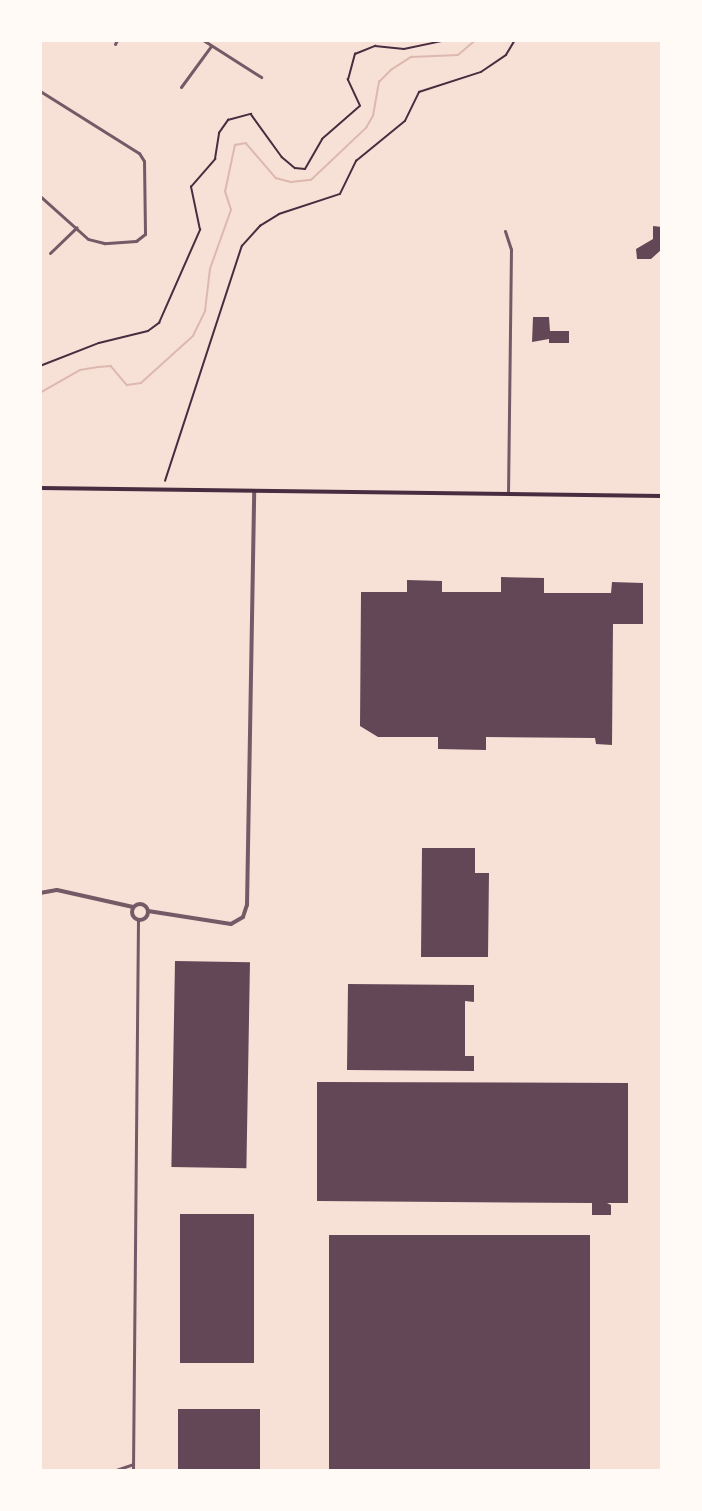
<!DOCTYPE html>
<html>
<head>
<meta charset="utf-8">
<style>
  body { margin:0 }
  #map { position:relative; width:702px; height:1511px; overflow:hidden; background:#f7e1d7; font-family:"Space Grotesk",sans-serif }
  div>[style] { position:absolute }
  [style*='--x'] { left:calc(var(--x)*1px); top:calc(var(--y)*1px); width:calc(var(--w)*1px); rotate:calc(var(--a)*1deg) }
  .stream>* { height:1.5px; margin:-0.75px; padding:0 0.75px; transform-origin:0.75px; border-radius:0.75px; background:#dcb8b0 }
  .building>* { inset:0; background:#644757; transform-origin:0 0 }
  .path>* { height:1.5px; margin:-0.75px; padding:0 0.75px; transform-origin:0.75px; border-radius:0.75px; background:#4a2c40 }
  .minor>* { height:3px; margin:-1.5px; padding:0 1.5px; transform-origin:1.5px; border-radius:1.5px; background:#755966 }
  .tertiary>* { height:4px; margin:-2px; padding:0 2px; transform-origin:2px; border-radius:2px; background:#755966 }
  .tertiary>.ring { margin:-2px; padding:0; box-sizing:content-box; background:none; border:4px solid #755966; border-radius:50% }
  .secondary>* { height:4px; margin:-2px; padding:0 2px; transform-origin:2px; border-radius:2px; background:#4a2c40 }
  span { translate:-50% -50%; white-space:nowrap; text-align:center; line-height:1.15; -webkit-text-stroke:6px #fffaf5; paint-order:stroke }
  .frame { position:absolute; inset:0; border:42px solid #fffaf5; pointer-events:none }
</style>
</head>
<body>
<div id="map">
  <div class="stream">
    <div style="--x:40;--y:393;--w:46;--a:-29.9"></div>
    <div style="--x:80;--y:370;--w:18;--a:-9"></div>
    <div style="--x:98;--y:367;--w:13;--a:-4"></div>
    <div style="--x:111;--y:366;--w:25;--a:50"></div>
    <div style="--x:127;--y:385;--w:14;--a:-8"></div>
    <div style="--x:141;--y:383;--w:70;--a:-42.1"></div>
    <div style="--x:193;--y:336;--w:28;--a:-64"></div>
    <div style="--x:205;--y:311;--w:42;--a:-83.2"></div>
    <div style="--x:210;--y:269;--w:63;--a:-70.4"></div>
    <div style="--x:231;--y:210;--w:19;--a:-108"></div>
    <div style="--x:225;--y:192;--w:48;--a:-78"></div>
    <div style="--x:235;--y:145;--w:11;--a:-10"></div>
    <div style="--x:246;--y:143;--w:46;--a:49.4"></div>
    <div style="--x:276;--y:178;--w:16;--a:15"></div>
    <div style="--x:291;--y:182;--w:20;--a:-6"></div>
    <div style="--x:311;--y:180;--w:76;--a:-43.4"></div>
    <div style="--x:366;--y:128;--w:14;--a:-60"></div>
    <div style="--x:373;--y:116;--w:35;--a:-80"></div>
    <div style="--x:379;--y:82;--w:17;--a:-45"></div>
    <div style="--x:391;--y:70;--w:24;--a:-33"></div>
    <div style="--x:411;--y:57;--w:47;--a:-2.4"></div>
    <div style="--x:458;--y:55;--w:23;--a:-40"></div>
    <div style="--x:40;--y:427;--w:14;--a:90"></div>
  </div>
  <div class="building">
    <div style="clip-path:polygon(653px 226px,662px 227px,661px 250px,651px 259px,637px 259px,636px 249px,653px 239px)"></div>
    <div style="clip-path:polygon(533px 317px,549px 317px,550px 331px,569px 331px,569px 343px,549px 343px,549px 339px,532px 342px)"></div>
    <div style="clip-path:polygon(501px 577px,544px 578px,544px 593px,611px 593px,612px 582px,643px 583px,643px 624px,613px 624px,612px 745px,596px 744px,595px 738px,486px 737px,486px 750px,438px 749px,438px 737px,378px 737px,360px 726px,361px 592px,407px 592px,407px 580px,442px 581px,442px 592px,501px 592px)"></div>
    <div style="clip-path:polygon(422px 848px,475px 848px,475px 873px,489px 873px,488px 957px,421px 957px)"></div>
    <div style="left:175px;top:961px;width:75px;height:206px;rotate:1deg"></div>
    <div style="clip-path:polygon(348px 984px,474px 985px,474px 1002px,465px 1001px,465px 1056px,474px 1056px,474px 1071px,347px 1070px)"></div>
    <div style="clip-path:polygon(317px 1082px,628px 1083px,628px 1203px,607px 1203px,611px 1205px,611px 1215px,592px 1215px,592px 1203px,317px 1201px)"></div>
    <div style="left:180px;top:1214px;width:74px;height:149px"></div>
    <div style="left:329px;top:1235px;width:261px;height:235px"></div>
    <div style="left:178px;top:1409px;width:82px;height:61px"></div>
  </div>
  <div class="path">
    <div style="--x:40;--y:366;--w:63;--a:-21.3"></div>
    <div style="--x:99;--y:343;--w:50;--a:-13.8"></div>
    <div style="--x:148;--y:331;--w:14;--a:-36"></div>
    <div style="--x:159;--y:323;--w:102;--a:-66.2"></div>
    <div style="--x:200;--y:230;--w:44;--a:-101.8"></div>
    <div style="--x:191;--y:187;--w:37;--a:-49"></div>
    <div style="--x:215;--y:159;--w:26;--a:-81"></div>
    <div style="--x:219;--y:133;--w:16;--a:-55"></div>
    <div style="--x:228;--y:120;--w:24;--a:-15"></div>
    <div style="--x:251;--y:114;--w:53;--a:54.2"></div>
    <div style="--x:282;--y:157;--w:17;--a:40"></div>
    <div style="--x:295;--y:168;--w:10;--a:6"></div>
    <div style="--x:305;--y:169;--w:34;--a:-60"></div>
    <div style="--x:322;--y:139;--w:50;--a:-41"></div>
    <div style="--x:360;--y:106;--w:29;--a:-115"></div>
    <div style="--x:348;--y:80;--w:27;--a:-75"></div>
    <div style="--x:355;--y:54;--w:22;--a:-22"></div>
    <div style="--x:375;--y:46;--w:29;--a:6"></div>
    <div style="--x:404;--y:49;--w:44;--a:-11.8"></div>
    <div style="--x:165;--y:481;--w:247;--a:-71.9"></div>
    <div style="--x:242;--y:246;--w:27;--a:-48"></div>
    <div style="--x:260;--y:226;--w:22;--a:-32"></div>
    <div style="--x:279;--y:214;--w:64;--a:-18.2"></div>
    <div style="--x:340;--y:194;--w:37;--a:-64"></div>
    <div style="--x:356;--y:161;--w:63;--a:-39.2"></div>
    <div style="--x:405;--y:121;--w:32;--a:-64"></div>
    <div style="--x:419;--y:92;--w:65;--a:-17.9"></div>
    <div style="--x:481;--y:72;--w:30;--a:-34"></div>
    <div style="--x:506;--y:55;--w:17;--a:-59"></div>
  </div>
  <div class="minor">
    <div style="--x:203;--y:40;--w:69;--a:32.5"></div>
    <div style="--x:115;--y:44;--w:4;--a:-63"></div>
    <div style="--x:181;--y:87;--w:51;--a:-53.8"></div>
    <div style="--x:40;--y:91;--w:117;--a:32.1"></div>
    <div style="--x:139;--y:153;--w:9;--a:58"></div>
    <div style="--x:144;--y:161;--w:73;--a:89.2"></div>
    <div style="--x:145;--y:234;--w:11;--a:142"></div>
    <div style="--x:136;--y:241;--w:32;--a:176"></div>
    <div style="--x:104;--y:243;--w:16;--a:-166"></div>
    <div style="--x:88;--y:239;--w:64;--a:-138.1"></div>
    <div style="--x:505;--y:231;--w:19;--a:72"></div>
    <div style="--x:511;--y:249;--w:245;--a:90.7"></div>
    <div style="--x:50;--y:253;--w:37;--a:-44"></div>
    <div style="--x:116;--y:1470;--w:18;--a:-19"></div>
    <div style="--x:133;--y:1470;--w:550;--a:-89.48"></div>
  </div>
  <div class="tertiary">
    <div style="--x:40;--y:893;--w:17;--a:-10"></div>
    <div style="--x:57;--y:890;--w:78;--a:12.6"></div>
    <div class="ring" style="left:132px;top:904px;width:12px;height:12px"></div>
    <div style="--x:148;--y:911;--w:84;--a:8.9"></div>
    <div style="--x:231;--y:924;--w:14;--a:-30"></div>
    <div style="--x:243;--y:917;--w:13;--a:-72"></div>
    <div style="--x:247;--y:905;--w:414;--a:-89"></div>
  </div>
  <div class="secondary">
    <div style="--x:40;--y:488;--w:622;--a:0.74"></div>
  </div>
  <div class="frame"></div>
</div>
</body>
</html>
